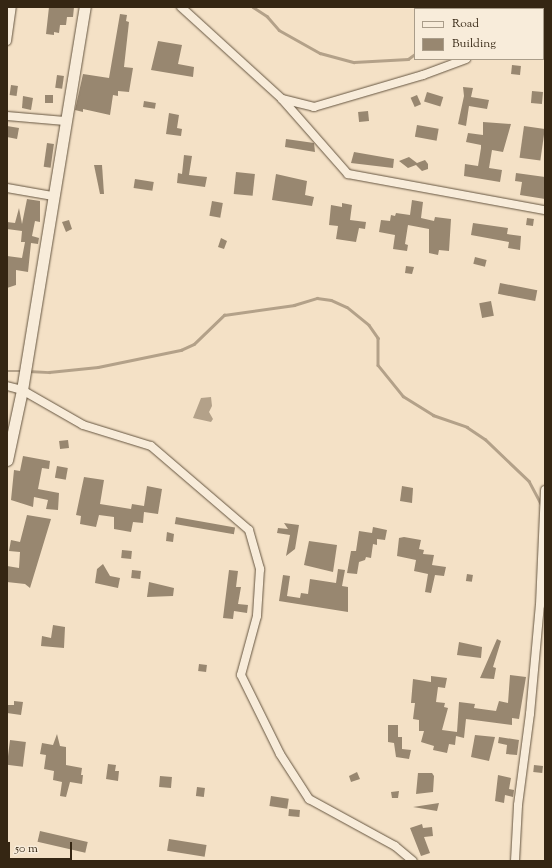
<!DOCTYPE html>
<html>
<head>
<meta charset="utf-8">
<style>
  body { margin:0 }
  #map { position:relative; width:552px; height:868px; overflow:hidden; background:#f4e1c6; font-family:"Sorts Mill Goudy",serif }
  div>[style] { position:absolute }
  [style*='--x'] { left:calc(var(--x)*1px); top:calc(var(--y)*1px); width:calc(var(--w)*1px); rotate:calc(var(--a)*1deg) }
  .water>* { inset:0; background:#b3a189 }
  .stream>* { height:2.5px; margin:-1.25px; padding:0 1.25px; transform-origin:1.25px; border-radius:1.25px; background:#b3a189 }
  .building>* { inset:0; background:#988770; transform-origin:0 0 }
  .roads { filter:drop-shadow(0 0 1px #655540) drop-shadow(0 0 1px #655540) }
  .street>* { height:8px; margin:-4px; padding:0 4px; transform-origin:4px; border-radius:4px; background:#f8ecda }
  .secondary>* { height:11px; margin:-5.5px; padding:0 5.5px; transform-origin:5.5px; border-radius:5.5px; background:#f8ecda }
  span { translate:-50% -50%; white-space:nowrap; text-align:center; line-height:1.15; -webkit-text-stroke:3.5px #f8ecda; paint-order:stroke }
  .frame { position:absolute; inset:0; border:8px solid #352613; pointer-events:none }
  .legend { position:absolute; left:414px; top:8px; width:130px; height:52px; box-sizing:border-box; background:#f8ecda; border:1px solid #aa9d8a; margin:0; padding:5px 7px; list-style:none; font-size:12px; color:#352613 }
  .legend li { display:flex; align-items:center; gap:8px; height:20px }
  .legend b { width:20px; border:1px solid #aa9d8a }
  .scale { position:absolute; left:8px; top:842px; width:64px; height:18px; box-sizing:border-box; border:2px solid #352613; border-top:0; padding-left:5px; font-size:12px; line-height:14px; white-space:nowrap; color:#352613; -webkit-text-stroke:3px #f8ecda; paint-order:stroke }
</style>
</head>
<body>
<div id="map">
  <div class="water">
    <div style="clip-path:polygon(211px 397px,212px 406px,209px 412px,213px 419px,211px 422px,193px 418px,201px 398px)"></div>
  </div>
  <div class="stream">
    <div style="--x:253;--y:7;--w:17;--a:33"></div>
    <div style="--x:267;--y:16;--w:18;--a:49"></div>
    <div style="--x:279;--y:30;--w:47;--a:29.3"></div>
    <div style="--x:320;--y:53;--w:35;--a:15"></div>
    <div style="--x:354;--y:62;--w:54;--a:-3.2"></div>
    <div style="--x:408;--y:59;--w:9;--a:-36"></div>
    <div style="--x:450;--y:9;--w:2;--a:-90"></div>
    <div style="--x:7;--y:371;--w:16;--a:0"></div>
    <div style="--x:28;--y:371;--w:21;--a:3"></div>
    <div style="--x:49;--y:372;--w:49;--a:-5.8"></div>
    <div style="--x:98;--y:367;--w:85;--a:-11.6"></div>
    <div style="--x:181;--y:350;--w:14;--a:-25"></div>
    <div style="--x:194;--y:344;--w:42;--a:-44"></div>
    <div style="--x:224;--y:315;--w:71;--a:-8.1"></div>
    <div style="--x:294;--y:305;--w:24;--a:-17"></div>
    <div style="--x:317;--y:298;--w:14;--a:8"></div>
    <div style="--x:331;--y:300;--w:17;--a:24"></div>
    <div style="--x:347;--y:307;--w:28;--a:39"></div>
    <div style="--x:369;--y:325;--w:16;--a:55"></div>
    <div style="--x:378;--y:338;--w:27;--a:90"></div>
    <div style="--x:378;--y:365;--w:40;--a:51"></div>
    <div style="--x:403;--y:396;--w:36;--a:32"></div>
    <div style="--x:433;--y:415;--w:36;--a:19"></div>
    <div style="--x:467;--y:427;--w:22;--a:34"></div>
    <div style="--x:485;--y:439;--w:61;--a:43.7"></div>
    <div style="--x:529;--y:481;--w:26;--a:62"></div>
  </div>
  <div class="building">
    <div style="clip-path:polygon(49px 7px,74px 7px,73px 17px,67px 17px,66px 25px,60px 25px,59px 33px,54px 32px,54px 35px,46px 34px)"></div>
    <div style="clip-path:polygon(120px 14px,127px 15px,126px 21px,129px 22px,124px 67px,133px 68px,129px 92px,118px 91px,118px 96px,113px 95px,110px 115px,83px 109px,83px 112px,75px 110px,83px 74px,109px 78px)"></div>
    <div style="clip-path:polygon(158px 41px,182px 45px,178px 64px,194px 67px,193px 77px,151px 70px)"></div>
    <div style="left:512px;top:65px;width:9px;height:9px;rotate:6deg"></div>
    <div style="left:57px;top:75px;width:7px;height:13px;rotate:8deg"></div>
    <div style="left:11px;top:85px;width:7px;height:10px;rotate:8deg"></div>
    <div style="clip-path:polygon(463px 87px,473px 88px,471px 97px,489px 100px,487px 109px,469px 106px,466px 126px,458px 124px,464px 96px)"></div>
    <div style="left:532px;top:91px;width:11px;height:12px;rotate:5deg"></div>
    <div style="left:427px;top:92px;width:17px;height:10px;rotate:17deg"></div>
    <div style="left:45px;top:95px;width:8px;height:8px"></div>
    <div style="left:417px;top:95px;width:10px;height:7px;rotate:66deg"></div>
    <div style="clip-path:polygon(23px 96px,33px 98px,31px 110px,22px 108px)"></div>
    <div style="left:144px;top:101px;width:12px;height:6px;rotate:9deg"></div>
    <div style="left:368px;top:111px;width:10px;height:10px;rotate:84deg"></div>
    <div style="clip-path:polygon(169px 113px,179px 115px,177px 128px,182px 129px,181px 136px,166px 134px)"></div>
    <div style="clip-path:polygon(483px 122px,511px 124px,503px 152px,492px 150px,489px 168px,502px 170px,500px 182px,464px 176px,465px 164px,478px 166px,481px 148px,481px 145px,466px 142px,468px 133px,483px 135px)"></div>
    <div style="left:417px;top:125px;width:22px;height:12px;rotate:10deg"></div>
    <div style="clip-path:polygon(7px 126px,19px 128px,17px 139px,7px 137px)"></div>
    <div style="left:524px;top:126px;width:21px;height:32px;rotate:8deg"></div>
    <div style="clip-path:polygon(286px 139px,314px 143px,315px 152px,285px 147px)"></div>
    <div style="left:47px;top:143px;width:7px;height:24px;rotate:8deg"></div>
    <div style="clip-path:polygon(354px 152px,394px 159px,393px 168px,351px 163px)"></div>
    <div style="clip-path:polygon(184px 155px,192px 156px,189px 175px,207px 177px,205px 187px,177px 183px,178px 173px,182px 174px)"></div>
    <div style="clip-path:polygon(409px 157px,417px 163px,425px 160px,428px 164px,428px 169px,422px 171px,416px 165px,408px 168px,399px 161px)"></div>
    <div style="clip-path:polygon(94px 165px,102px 165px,104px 194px,100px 194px)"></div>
    <div style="left:236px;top:172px;width:19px;height:22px;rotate:6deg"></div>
    <div style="clip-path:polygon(516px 173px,545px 177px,545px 199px,520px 195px,522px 182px,515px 181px)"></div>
    <div style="clip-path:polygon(276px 174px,307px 181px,305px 195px,314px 197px,312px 206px,272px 200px)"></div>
    <div style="left:135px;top:179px;width:19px;height:9px;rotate:9deg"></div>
    <div style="clip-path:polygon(27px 199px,40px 201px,40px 222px,35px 221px,32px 236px,39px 238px,38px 244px,31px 243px,28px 272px,16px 270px,16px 285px,7px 288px,7px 256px,22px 258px,25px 242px,21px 242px,22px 231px,7px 229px,7px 222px,15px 223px,19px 208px,22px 224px)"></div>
    <div style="clip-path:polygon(412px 200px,423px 202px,421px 218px,434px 221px,435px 217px,451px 219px,449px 251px,439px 250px,438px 255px,429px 253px,429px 229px,408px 225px,405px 244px,408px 245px,407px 251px,393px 249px,395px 235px,379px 232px,381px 220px,390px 221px,391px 215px,395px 216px,396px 213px,410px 215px)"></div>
    <div style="left:212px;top:201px;width:11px;height:15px;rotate:10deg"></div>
    <div style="clip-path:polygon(342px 203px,352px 205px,350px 220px,366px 222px,365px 229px,359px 228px,356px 242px,336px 239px,338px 226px,329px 225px,331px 205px,342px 207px)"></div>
    <div style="left:527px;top:218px;width:7px;height:7px;rotate:8deg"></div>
    <div style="clip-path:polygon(69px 220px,72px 229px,66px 232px,62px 222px)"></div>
    <div style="clip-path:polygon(473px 223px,508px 228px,507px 234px,521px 236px,520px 250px,508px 248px,509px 242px,471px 235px)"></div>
    <div style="clip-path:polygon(221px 238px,227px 241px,224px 249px,218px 247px)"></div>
    <div style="left:475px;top:257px;width:12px;height:7px;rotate:14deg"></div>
    <div style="clip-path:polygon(406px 266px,414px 267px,412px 274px,405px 273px)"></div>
    <div style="left:500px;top:283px;width:38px;height:11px;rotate:11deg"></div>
    <div style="left:491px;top:301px;width:15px;height:12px;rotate:79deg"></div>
    <div style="left:68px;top:440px;width:8px;height:9px;rotate:83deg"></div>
    <div style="clip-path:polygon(23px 456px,50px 461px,49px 469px,42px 468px,38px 489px,59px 493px,58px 510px,46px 509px,48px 500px,34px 497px,33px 507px,11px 500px,14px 470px,20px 471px)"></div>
    <div style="left:57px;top:466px;width:11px;height:12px;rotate:10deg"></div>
    <div style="clip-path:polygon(84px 477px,104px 480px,100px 504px,131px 509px,132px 504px,144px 506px,147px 486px,162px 489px,158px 514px,144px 512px,143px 523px,133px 522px,131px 532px,114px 529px,114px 517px,99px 515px,96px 527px,80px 524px,81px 516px,76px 515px)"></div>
    <div style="clip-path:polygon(402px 486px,413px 488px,412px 503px,400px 501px)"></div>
    <div style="clip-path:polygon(27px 515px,51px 519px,30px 588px,25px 584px,7px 582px,7px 566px,19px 568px,20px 552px,9px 551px,11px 540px,20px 542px)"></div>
    <div style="left:176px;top:517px;width:60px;height:7px;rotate:10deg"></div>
    <div style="clip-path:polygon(284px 523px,299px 525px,295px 549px,286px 556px,290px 535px,277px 533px,278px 528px,288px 529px)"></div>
    <div style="clip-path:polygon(373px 527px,387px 530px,385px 540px,377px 539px,377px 545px,373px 544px,371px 558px,366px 557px,365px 560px,359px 562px,357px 574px,347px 573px,351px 551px,356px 551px,359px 531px,372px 533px)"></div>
    <div style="clip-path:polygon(167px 532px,174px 534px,173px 542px,166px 541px)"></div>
    <div style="clip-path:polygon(404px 537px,421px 540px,419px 549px,424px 550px,423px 554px,434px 555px,432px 565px,446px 567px,444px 576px,435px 575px,431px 593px,425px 592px,428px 574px,414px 571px,416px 560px,397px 556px,399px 538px)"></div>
    <div style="clip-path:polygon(309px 541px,337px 545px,333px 572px,304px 565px)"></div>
    <div style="left:122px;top:550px;width:10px;height:8px;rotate:6deg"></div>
    <div style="clip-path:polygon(103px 564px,110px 576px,120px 578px,118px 588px,95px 583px,97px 569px)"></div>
    <div style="clip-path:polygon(338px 569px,345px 570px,342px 586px,348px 587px,348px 612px,279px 601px,283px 575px,290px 576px,287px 596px,300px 598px,301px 593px,308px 594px,310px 579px,336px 583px)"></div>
    <div style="left:132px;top:570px;width:9px;height:8px;rotate:6deg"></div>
    <div style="clip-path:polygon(229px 570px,238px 571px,236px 587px,241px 587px,238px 604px,248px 605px,247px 613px,234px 611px,233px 619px,223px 618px)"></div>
    <div style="left:467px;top:574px;width:6px;height:7px;rotate:9deg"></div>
    <div style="clip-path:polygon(149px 582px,174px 588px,173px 596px,147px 597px)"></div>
    <div style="clip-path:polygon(53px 625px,65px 627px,64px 648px,41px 646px,42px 636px,51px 638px)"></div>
    <div style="clip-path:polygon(497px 639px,501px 641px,493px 667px,496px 668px,494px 679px,480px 678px)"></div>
    <div style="clip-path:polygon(459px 642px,482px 647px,481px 658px,457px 655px)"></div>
    <div style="left:199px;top:664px;width:8px;height:7px;rotate:7deg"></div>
    <div style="clip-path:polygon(510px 675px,526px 677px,519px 719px,512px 718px,512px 725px,466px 719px,464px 738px,456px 736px,455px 745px,449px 744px,447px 753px,433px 750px,434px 746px,421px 742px,424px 731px,419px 731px,419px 720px,413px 719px,415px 703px,411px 703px,413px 679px,431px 682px,431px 676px,447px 678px,445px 688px,438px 687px,436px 702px,445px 703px,444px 707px,448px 708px,442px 730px,457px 732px,459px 702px,475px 704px,474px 708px,496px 711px,499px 701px,508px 703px)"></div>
    <div style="clip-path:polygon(14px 701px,23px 702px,21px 715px,7px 713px,8px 705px,14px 705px)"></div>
    <div style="clip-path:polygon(388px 725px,398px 725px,398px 737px,402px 737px,402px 749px,411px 750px,409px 759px,396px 757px,394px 743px,388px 742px)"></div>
    <div style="clip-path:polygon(57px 734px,60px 746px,66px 747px,66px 765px,82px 768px,81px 775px,83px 775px,82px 784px,70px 782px,66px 797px,60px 796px,62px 782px,53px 780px,54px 771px,44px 769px,46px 755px,40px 754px,42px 743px,53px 745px)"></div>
    <div style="clip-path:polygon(475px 735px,495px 737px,489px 761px,471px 757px)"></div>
    <div style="clip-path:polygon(499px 737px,519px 740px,517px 755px,506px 754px,507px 745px,498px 743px)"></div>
    <div style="left:10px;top:740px;width:16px;height:25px;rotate:7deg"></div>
    <div style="clip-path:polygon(108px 764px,116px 765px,115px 771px,119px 771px,118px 781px,106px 779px)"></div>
    <div style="left:534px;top:765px;width:9px;height:7px;rotate:6deg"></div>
    <div style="clip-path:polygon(357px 772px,360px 779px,351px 782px,349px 776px)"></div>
    <div style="clip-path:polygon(418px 773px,432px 773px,434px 776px,433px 792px,416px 794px)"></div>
    <div style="clip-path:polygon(498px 775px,511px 778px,509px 789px,514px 790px,513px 797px,505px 795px,504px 803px,495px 801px)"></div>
    <div style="left:160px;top:776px;width:12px;height:11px;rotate:5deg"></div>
    <div style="left:197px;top:787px;width:8px;height:9px;rotate:7deg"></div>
    <div style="clip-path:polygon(399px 791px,398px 798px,392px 798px,391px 792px)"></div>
    <div style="left:271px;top:796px;width:18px;height:10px;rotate:9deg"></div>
    <div style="clip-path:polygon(439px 803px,437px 811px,413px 807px)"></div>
    <div style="left:289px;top:809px;width:11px;height:7px;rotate:5deg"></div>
    <div style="clip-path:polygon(422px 824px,423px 828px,432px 827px,433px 836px,424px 837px,430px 853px,421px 856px,410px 828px)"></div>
    <div style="left:40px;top:831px;width:49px;height:11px;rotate:13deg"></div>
    <div style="left:169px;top:839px;width:38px;height:12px;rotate:9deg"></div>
  </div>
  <div class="roads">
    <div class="street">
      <div style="--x:181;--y:7;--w:137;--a:42.3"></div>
      <div style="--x:282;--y:99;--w:100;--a:48.7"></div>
      <div style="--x:348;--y:174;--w:200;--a:10.4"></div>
      <div style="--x:543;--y:33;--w:2;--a:0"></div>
      <div style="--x:7;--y:41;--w:34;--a:-82"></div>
      <div style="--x:282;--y:99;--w:33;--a:14"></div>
      <div style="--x:314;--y:107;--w:114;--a:-16.4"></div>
      <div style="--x:423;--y:75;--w:46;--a:-20.4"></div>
      <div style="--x:7;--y:116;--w:58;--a:4.9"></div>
      <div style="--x:7;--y:188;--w:47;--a:9.9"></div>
      <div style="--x:7;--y:386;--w:16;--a:15"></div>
      <div style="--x:22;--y:390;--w:70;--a:29.8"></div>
      <div style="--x:83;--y:425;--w:71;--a:17.2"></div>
      <div style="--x:151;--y:446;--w:129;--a:40.6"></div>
      <div style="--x:249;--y:530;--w:41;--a:74.2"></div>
      <div style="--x:260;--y:569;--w:47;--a:93.7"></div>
      <div style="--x:257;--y:616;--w:61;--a:105.2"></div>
      <div style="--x:241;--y:675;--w:88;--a:63.7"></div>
      <div style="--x:280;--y:754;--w:54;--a:57.2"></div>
      <div style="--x:309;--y:799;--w:98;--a:28.7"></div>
      <div style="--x:395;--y:846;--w:23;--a:40"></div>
      <div style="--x:515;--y:861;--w:56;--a:-86.9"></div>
      <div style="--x:518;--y:805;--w:92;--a:-82.5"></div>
      <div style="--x:530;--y:714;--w:109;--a:-84.8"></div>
      <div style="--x:540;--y:605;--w:115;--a:-87.5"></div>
    </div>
    <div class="secondary">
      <div style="--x:7;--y:460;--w:72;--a:-77.9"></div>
      <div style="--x:22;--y:390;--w:388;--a:-80.7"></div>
    </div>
  </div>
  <div class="frame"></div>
  <ul class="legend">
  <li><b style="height:5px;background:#f8ecda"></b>Road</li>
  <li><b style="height:11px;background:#988770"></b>Building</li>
  </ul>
  <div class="scale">50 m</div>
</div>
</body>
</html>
